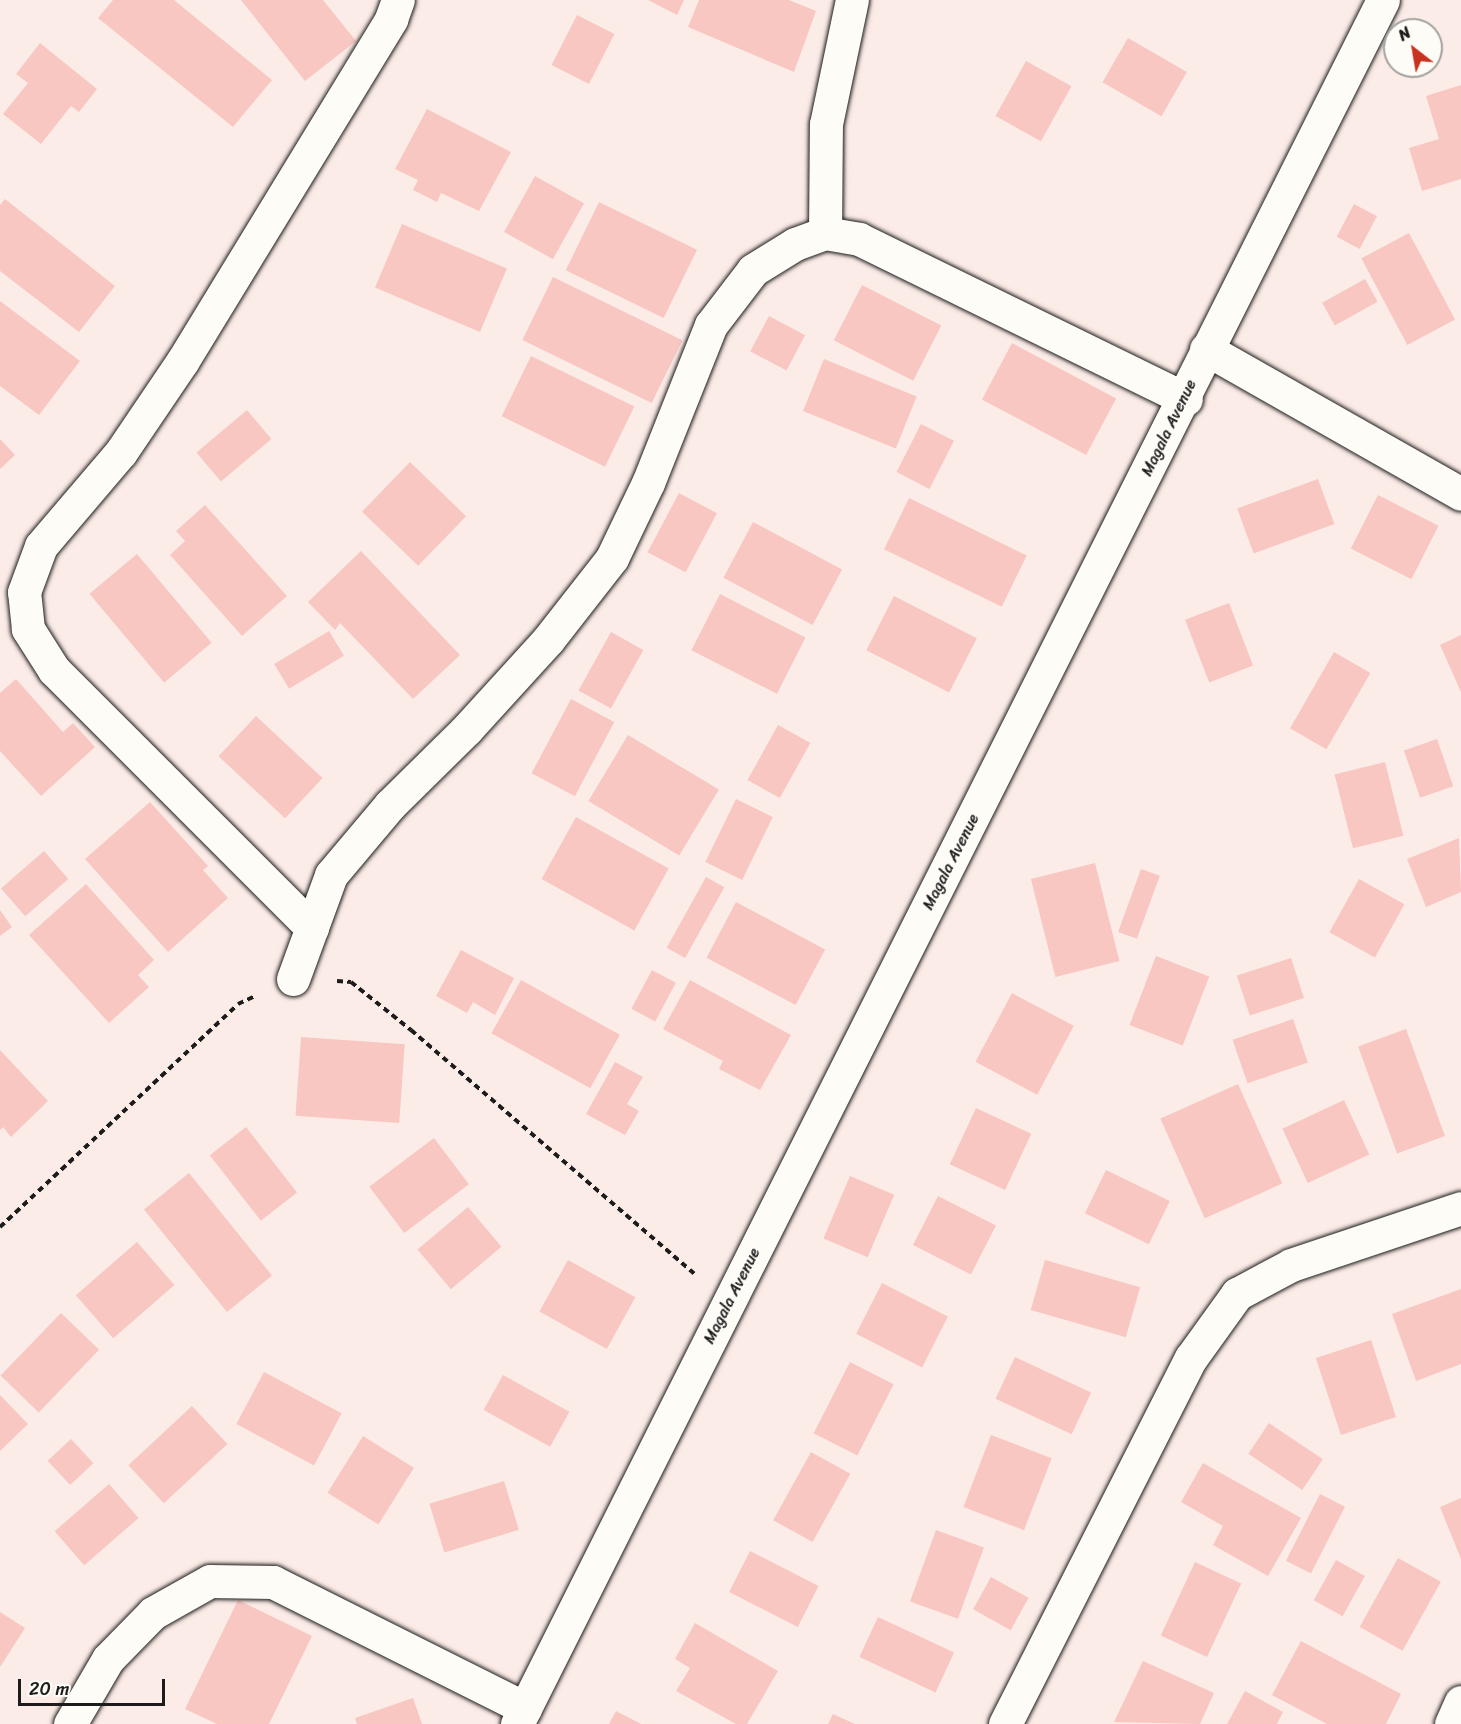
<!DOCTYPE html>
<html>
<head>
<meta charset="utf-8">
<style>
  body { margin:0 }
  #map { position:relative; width:1461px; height:1724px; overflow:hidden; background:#fcece7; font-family:Sriracha,sans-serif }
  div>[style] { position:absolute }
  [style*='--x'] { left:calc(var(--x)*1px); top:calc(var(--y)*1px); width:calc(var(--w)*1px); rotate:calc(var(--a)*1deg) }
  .building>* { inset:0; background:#f8c7c2; transform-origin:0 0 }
  .path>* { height:4px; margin-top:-2px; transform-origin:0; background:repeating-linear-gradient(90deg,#1c1c1c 0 6px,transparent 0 10.5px) }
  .roads { filter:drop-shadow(0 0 2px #1c1c1c) drop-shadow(0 0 2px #1c1c1c) }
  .minor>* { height:33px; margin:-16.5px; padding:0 16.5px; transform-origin:16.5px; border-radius:16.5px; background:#fdfcf7 }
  span { translate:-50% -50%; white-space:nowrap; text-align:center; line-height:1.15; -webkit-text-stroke:5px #fdfcf7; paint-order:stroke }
  .street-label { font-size:16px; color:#1c1c1c }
  .north { position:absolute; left:1383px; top:18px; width:60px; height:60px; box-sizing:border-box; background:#fdfcf7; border:2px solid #a3a29f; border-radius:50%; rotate:329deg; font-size:16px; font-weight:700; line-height:24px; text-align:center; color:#1c1c1c }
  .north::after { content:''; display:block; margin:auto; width:21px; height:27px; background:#c8321e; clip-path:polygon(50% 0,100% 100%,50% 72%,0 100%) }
  .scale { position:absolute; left:18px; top:1679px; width:147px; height:27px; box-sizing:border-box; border:3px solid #1c1c1c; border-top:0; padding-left:8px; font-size:18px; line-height:21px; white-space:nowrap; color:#1c1c1c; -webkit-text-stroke:4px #fdfcf7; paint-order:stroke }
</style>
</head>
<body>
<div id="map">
  <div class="building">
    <div style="clip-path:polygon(113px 0,174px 0,272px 80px,233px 127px,98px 18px)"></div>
    <div style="clip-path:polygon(241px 0,323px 0,356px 41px,305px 81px)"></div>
    <div style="clip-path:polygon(648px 0,684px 0,677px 15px)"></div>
    <div style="clip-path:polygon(699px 0,789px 0,816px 11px,794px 72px,688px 27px)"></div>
    <div style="left:577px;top:15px;width:42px;height:56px;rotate:27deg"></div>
    <div style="left:1128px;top:38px;width:68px;height:51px;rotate:30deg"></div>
    <div style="clip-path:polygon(40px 43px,97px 89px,79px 112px,71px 106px,41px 144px,3px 114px,28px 83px,16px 74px)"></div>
    <div style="left:1026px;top:61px;width:52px;height:63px;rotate:29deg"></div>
    <div style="clip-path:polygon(1461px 85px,1461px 179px,1422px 191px,1409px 148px,1439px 139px,1426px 96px)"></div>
    <div style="clip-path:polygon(427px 109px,511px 152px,479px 211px,441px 193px,437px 202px,413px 190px,418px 180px,395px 169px)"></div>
    <div style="left:535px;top:176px;width:56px;height:64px;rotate:29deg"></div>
    <div style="clip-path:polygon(5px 199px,115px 286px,79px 332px,0 271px,0 205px)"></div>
    <div style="left:599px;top:202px;width:109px;height:76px;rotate:26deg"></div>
    <div style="left:1354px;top:204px;width:26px;height:37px;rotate:28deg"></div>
    <div style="left:402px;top:224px;width:114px;height:69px;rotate:23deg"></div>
    <div style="left:1409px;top:233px;width:98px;height:54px;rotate:62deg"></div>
    <div style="left:553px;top:277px;width:144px;height:70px;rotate:26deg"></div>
    <div style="left:1365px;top:279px;width:26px;height:49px;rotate:61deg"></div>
    <div style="left:862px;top:285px;width:89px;height:62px;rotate:27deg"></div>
    <div style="clip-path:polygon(0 301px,80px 361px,39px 415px,0 386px)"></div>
    <div style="left:769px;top:316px;width:41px;height:40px;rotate:28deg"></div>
    <div style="left:1012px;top:343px;width:118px;height:64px;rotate:28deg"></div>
    <div style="left:531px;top:356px;width:115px;height:67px;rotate:26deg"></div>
    <div style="left:824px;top:359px;width:100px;height:56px;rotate:22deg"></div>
    <div style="left:247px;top:410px;width:38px;height:66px;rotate:50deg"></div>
    <div style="left:921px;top:424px;width:37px;height:54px;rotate:27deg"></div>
    <div style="clip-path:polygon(0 439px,15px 455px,0 469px)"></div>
    <div style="left:410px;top:462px;width:78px;height:69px;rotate:44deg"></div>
    <div style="left:1318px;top:479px;width:48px;height:86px;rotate:70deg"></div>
    <div style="left:679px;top:493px;width:43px;height:67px;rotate:28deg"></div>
    <div style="left:1378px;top:495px;width:68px;height:60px;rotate:27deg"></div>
    <div style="left:909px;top:498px;width:131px;height:57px;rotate:26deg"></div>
    <div style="clip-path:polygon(205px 505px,287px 596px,242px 636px,170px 555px,185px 541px,176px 531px)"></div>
    <div style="left:753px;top:522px;width:101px;height:63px;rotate:28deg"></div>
    <div style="clip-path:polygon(361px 551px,460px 655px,413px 699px,340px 623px,335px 630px,308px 602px)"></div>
    <div style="left:137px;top:554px;width:116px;height:62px;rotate:50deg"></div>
    <div style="left:720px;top:594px;width:96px;height:63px;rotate:27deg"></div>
    <div style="left:894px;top:596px;width:93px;height:61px;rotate:27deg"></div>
    <div style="left:1229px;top:603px;width:67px;height:47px;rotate:69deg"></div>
    <div style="left:329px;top:631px;width:29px;height:64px;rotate:59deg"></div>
    <div style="left:611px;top:632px;width:37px;height:67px;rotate:29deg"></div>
    <div style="clip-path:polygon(1461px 635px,1461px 692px,1440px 645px)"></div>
    <div style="left:1334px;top:652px;width:42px;height:88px;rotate:30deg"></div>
    <div style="clip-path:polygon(16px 679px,63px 732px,73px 723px,95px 747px,41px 796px,0 751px,0 693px)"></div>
    <div style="left:571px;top:699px;width:49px;height:84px;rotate:28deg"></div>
    <div style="left:256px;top:716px;width:91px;height:55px;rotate:43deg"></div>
    <div style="left:778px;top:725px;width:37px;height:63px;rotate:29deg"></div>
    <div style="left:628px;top:735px;width:106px;height:77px;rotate:31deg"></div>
    <div style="left:1437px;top:739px;width:50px;height:35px;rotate:71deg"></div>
    <div style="left:1385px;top:762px;width:76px;height:52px;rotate:76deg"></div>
    <div style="left:736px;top:799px;width:41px;height:70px;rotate:26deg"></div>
    <div style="clip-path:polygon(150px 802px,208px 866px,203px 870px,228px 898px,168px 952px,85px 859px)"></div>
    <div style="left:576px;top:817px;width:106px;height:71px;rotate:29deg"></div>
    <div style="clip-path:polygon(1459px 838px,1461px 892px,1426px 907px,1407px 859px)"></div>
    <div style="left:44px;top:851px;width:37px;height:57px;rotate:49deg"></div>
    <div style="left:1095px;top:863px;width:101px;height:66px;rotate:76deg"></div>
    <div style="left:1141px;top:869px;width:20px;height:67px;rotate:20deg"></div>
    <div style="left:706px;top:877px;width:21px;height:81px;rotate:29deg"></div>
    <div style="left:1359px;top:879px;width:52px;height:61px;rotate:29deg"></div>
    <div style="clip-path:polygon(86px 884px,154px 960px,138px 975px,149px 987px,109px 1023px,29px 935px)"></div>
    <div style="left:736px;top:902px;width:101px;height:63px;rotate:28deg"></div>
    <div style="clip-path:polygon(0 910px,12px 927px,0 936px)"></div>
    <div style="clip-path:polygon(461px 950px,514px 978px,495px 1015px,473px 1002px,467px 1013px,436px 996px)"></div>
    <div style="left:1156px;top:956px;width:57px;height:74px;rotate:21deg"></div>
    <div style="left:1291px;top:958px;width:42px;height:57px;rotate:72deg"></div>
    <div style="left:652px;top:970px;width:27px;height:44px;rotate:28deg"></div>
    <div style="left:521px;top:980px;width:113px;height:61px;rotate:29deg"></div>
    <div style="clip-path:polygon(690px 980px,791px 1035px,760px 1090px,719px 1069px,723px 1061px,663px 1029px)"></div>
    <div style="left:1012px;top:993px;width:70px;height:78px;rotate:28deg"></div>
    <div style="left:1293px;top:1019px;width:46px;height:64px;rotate:71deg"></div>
    <div style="left:1406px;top:1029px;width:114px;height:51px;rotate:70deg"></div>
    <div style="left:301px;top:1037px;width:104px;height:79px;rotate:4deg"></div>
    <div style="clip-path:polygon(0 1050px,48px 1101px,11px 1137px,3px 1127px,0 1130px)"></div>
    <div style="clip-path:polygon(615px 1062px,643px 1077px,627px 1104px,639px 1111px,625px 1135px,586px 1114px)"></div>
    <div style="left:1238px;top:1084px;width:109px;height:85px;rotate:66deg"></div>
    <div style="left:1344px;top:1100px;width:60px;height:68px;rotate:65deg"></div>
    <div style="left:976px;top:1108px;width:61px;height:62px;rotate:25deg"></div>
    <div style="left:246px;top:1127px;width:83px;height:46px;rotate:52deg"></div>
    <div style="left:434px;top:1138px;width:58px;height:81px;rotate:53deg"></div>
    <div style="left:1106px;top:1170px;width:71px;height:48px;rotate:26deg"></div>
    <div style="left:189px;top:1173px;width:132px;height:58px;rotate:51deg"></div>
    <div style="left:850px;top:1176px;width:48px;height:68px;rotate:23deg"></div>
    <div style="left:938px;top:1196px;width:65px;height:55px;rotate:27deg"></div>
    <div style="left:468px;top:1207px;width:52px;height:66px;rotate:50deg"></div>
    <div style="left:137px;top:1242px;width:57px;height:81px;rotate:49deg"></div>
    <div style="left:568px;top:1260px;width:77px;height:59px;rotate:29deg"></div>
    <div style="left:1045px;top:1260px;width:99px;height:52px;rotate:16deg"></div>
    <div style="left:882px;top:1283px;width:74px;height:57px;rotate:27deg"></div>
    <div style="clip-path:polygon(1461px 1289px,1461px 1364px,1416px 1381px,1392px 1314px)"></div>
    <div style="left:61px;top:1313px;width:53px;height:87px;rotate:44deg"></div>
    <div style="left:1371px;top:1340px;width:81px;height:58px;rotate:72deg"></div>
    <div style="left:1015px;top:1357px;width:84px;height:46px;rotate:25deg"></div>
    <div style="left:850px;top:1362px;width:49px;height:80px;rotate:27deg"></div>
    <div style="left:264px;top:1372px;width:88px;height:59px;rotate:28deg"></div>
    <div style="left:503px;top:1375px;width:76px;height:40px;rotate:29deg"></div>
    <div style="clip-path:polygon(0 1395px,28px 1424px,0 1451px)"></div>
    <div style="left:192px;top:1406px;width:52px;height:87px;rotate:47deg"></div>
    <div style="left:1269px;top:1423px;width:65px;height:37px;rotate:34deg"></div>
    <div style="left:991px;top:1435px;width:65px;height:77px;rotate:21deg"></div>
    <div style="left:363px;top:1436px;width:60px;height:67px;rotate:32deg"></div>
    <div style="left:71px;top:1439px;width:33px;height:32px;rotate:47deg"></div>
    <div style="left:811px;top:1452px;width:45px;height:78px;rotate:29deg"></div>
    <div style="clip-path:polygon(1203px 1463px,1301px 1518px,1268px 1576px,1213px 1545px,1223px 1526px,1181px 1502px)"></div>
    <div style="left:504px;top:1481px;width:51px;height:78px;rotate:73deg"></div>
    <div style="left:109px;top:1484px;width:45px;height:72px;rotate:49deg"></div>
    <div style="left:1320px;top:1494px;width:28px;height:75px;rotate:27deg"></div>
    <div style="clip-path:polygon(1461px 1498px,1461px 1559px,1440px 1507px)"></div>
    <div style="left:936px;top:1530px;width:51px;height:76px;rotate:20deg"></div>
    <div style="left:750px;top:1551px;width:77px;height:46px;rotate:27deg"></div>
    <div style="left:1398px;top:1558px;width:49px;height:79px;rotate:29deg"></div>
    <div style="left:1336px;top:1560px;width:33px;height:46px;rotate:29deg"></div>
    <div style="left:1195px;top:1562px;width:51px;height:81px;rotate:25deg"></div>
    <div style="left:991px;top:1577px;width:43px;height:37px;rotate:29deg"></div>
    <div style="clip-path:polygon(238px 1600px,312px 1636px,269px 1724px,217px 1724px,185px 1709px)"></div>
    <div style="clip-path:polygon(0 1612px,25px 1628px,0 1667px)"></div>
    <div style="left:878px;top:1617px;width:84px;height:44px;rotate:25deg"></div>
    <div style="clip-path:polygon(695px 1623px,778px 1671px,747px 1724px,736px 1724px,676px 1691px,690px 1668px,675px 1659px)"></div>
    <div style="clip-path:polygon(1301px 1641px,1401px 1694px,1386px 1724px,1327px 1724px,1272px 1695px)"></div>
    <div style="clip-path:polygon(1143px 1661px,1214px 1693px,1200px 1724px,1114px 1722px)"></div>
    <div style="clip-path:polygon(1245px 1691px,1283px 1712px,1277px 1724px,1227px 1724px)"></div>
    <div style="clip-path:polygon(413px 1698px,422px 1724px,357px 1724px,355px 1718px)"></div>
    <div style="clip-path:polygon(616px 1711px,641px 1724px,609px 1724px)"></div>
    <div style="clip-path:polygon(833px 1714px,855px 1724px,828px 1724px)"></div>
  </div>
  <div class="path">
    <div style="--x:337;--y:981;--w:14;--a:4"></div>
    <div style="--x:351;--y:982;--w:77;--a:38.7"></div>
    <div style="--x:411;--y:1030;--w:376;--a:40.7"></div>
    <div style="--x:0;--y:1227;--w:326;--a:-43.1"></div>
    <div style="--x:238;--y:1004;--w:19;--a:-25"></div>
  </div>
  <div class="roads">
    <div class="minor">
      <div style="--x:825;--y:233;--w:109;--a:-89.5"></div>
      <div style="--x:826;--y:124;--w:127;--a:-78.2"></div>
      <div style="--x:1206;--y:349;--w:293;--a:29.6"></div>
      <div style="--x:312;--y:928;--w:365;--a:-135"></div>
      <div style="--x:54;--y:670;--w:49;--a:-122.4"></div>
      <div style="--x:28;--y:629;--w:37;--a:-96"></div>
      <div style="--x:24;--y:592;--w:49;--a:-69.7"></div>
      <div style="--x:41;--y:546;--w:123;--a:-49.6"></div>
      <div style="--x:121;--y:452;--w:109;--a:-55.9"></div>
      <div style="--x:182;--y:362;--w:402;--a:-58.6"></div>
      <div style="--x:391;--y:19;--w:20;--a:-70"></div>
      <div style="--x:293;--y:979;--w:111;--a:-69.9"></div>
      <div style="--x:331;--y:875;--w:92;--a:-49.9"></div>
      <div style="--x:390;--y:805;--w:108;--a:-44.6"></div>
      <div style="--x:467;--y:729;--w:120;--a:-47.7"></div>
      <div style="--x:548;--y:640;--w:104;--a:-52"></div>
      <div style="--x:612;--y:558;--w:83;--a:-64.4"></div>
      <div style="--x:648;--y:483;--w:170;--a:-68.3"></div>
      <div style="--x:711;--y:325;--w:69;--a:-52.6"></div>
      <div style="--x:753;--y:270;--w:49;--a:-31.8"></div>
      <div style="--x:795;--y:244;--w:32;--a:-20"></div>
      <div style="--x:825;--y:233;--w:35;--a:10"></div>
      <div style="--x:859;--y:239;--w:364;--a:26.1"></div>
      <div style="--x:70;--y:1724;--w:75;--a:-59.7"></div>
      <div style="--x:108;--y:1659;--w:64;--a:-45.6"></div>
      <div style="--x:153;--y:1613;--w:65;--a:-29.3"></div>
      <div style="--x:210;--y:1581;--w:63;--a:0.9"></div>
      <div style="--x:273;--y:1582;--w:282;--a:26.6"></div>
      <div style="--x:517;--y:1724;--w:1929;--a:-63.33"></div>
      <div style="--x:1005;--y:1724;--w:411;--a:-63.1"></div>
      <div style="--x:1191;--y:1358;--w:79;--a:-54.3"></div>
      <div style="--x:1237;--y:1294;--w:61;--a:-28.2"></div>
      <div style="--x:1291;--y:1265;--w:179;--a:-18.5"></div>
      <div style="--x:1451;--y:1724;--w:24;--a:-66"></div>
    </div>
  </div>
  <div class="street-label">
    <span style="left:1169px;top:428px;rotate:-64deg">Magala Avenue</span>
    <span style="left:951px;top:862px;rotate:-63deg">Magala Avenue</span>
    <span style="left:732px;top:1296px;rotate:-63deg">Magala Avenue</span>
  </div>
  <div class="north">N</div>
  <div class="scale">20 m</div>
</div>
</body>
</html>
